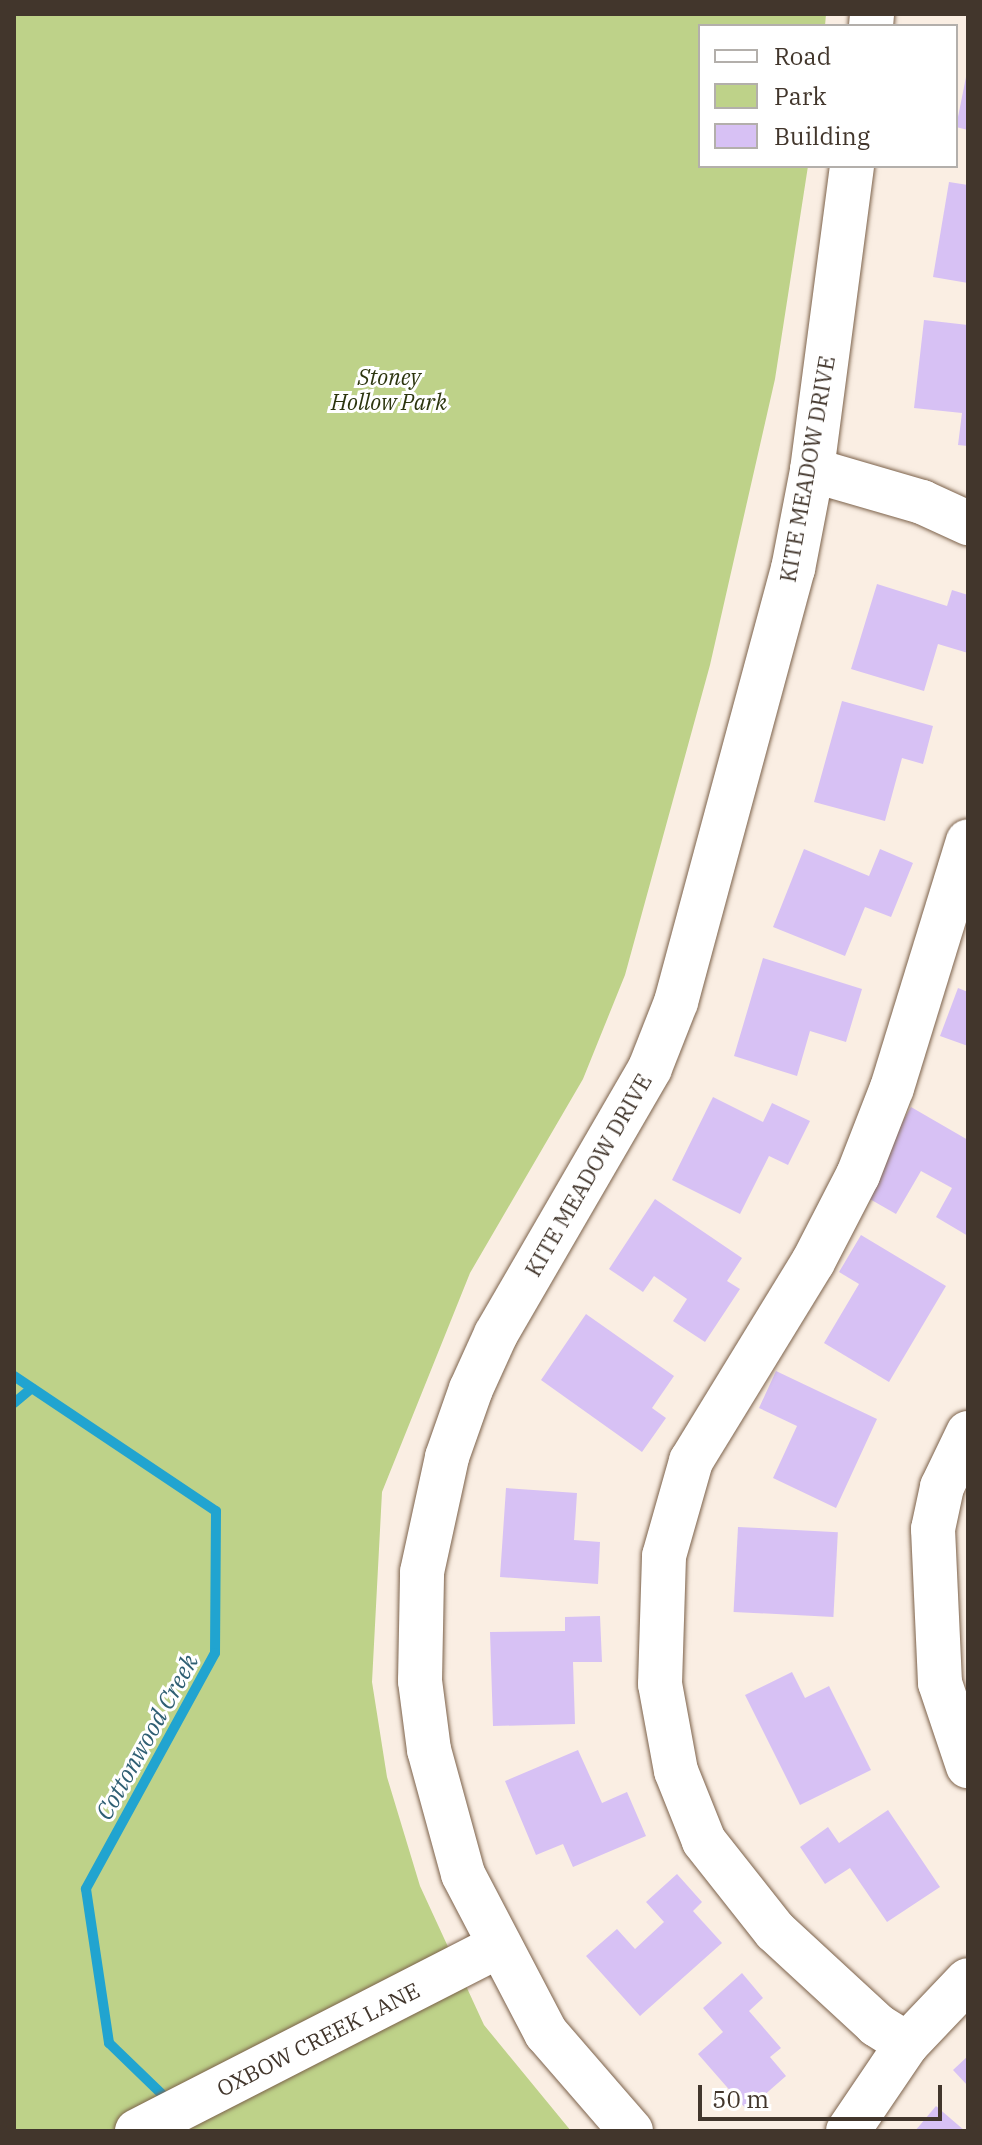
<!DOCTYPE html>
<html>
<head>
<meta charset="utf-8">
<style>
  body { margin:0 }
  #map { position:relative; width:982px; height:2145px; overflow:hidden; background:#faeee3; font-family:"IBM Plex Serif",serif }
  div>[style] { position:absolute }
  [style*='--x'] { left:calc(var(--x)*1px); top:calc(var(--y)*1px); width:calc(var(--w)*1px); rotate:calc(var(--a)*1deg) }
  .green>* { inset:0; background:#bed289 }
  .stream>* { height:10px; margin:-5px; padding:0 5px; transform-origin:5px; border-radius:5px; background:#21a4d0 }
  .building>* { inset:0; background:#d7c1f4; transform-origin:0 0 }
  .roads { filter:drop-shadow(0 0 2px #7c624b) drop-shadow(0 0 2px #7c624b) }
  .minor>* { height:44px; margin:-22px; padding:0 22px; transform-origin:22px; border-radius:22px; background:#fff }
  span { translate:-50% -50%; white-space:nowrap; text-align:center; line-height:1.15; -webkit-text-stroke:6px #fff; paint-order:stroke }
  .park-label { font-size:22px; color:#2c350e; font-style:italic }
  .street-label { font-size:22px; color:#42362c }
  .water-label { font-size:24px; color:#2f5f73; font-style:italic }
  .frame { position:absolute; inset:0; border:16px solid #42362c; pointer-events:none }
  .legend { position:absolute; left:698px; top:24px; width:260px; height:144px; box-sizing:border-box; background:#fff; border:2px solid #b3afab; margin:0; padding:10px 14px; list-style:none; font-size:24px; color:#42362c }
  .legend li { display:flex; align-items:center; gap:16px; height:40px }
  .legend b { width:40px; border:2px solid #b3afab }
  .scale { position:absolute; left:698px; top:2085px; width:244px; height:36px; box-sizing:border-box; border:4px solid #42362c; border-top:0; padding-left:10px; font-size:24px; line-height:28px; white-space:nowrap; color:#42362c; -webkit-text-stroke:6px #fff; paint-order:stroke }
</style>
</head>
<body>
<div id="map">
  <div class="green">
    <div style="clip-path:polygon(14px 14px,826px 14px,825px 26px,700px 26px,700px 166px,808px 166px,775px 379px,710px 665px,625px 975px,583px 1079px,470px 1273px,382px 1492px,372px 1682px,387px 1777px,420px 1886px,484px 2025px,571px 2131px,14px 2131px)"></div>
  </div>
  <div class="stream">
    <div style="--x:14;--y:1376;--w:243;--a:33.8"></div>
    <div style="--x:216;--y:1511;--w:142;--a:90.4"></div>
    <div style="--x:215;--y:1653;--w:269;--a:118.7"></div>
    <div style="--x:86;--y:1889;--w:156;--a:81.5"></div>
    <div style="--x:109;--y:2043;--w:85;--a:44"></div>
    <div style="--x:14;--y:1403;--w:23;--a:-40"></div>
  </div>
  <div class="building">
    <div style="clip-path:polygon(968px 67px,968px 130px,956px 127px)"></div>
    <div style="clip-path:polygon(949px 182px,968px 185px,968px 283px,933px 277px)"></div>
    <div style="clip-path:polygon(924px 320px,968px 325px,968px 446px,958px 445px,962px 413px,914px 408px)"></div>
    <div style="clip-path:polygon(877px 584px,947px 606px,952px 590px,968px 595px,968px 653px,938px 644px,924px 691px,851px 669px)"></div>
    <div style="clip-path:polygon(842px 701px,933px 726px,923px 764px,902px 758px,885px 821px,814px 802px)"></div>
    <div style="clip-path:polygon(804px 849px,869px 876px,880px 849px,913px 863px,891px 917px,865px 907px,845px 956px,773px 927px)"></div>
    <div style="clip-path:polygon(763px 958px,862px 989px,846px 1042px,810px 1031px,797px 1076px,734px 1056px)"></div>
    <div style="clip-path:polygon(958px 988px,968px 992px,968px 1046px,940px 1036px)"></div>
    <div style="clip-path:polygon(713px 1097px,763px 1122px,772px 1103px,810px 1121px,788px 1165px,769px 1156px,740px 1214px,672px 1180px)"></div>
    <div style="clip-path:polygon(911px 1107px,968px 1140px,968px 1236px,936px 1217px,952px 1188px,921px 1171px,896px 1214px,861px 1194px)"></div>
    <div style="clip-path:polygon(655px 1199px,742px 1258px,727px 1281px,740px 1289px,705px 1342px,673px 1321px,687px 1299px,654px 1276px,643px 1292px,609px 1269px)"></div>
    <div style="clip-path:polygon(861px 1235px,946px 1286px,889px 1382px,824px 1343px,859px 1284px,839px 1272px)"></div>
    <div style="clip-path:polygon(586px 1314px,674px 1376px,652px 1408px,666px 1418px,642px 1452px,541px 1380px)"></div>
    <div style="clip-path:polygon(776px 1371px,877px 1419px,836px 1508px,773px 1478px,797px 1426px,759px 1408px)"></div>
    <div style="clip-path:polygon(506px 1488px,577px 1493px,574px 1540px,600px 1542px,598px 1584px,500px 1577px)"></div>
    <div style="left:738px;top:1527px;width:100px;height:85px;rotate:3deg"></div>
    <div style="clip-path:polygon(600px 1616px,602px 1662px,573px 1662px,575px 1724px,493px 1726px,490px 1632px,565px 1631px,565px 1617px)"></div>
    <div style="clip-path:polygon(792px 1672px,805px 1698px,829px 1686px,871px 1770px,800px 1805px,745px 1695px)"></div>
    <div style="clip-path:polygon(578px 1750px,602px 1803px,627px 1792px,646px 1836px,573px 1867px,563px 1844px,536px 1855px,505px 1781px)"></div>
    <div style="clip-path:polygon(888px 1810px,940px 1887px,887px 1922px,850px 1868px,825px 1884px,800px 1847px,828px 1827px,839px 1843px)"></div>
    <div style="clip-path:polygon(677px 1874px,702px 1902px,693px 1911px,722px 1943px,640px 2016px,586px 1956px,617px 1929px,635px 1949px,664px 1922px,646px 1902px)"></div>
    <div style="clip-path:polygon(742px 1973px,763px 1998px,749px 2011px,781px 2048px,770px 2057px,786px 2076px,747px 2110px,698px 2054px,723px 2032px,703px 2008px)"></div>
    <div style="clip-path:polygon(968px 2056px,968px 2086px,953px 2070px)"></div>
    <div style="clip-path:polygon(936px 2106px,965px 2131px,915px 2131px)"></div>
  </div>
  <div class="roads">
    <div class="minor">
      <div style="--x:871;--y:26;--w:12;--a:-85"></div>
      <div style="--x:812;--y:470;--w:115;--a:16.2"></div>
      <div style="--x:922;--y:502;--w:51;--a:24.5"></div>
      <div style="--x:968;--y:1433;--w:60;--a:115.7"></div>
      <div style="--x:942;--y:1487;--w:43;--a:102.1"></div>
      <div style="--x:933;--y:1529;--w:154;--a:87.4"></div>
      <div style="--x:940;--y:1683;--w:88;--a:71.4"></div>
      <div style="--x:907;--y:2044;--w:36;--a:-148"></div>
      <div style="--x:877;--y:2025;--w:139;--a:-137.3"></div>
      <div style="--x:775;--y:1931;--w:115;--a:-128.3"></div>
      <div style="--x:704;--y:1841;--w:75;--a:-111.8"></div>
      <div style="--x:676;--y:1771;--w:88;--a:-100.4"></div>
      <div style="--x:660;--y:1684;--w:128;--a:-88.2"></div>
      <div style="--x:664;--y:1556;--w:99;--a:-74.1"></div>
      <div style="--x:691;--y:1461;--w:233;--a:-58.5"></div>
      <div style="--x:813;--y:1262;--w:98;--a:-62.7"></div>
      <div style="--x:858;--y:1175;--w:93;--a:-68.7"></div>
      <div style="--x:892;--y:1088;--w:258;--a:-72.9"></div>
      <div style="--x:137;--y:2131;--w:407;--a:-27.1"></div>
      <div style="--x:631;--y:2131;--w:130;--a:-130.9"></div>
      <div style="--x:546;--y:2033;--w:179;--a:-117.6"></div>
      <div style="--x:463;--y:1874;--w:129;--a:-105.3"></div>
      <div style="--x:429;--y:1750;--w:70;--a:-97.4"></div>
      <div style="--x:420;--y:1681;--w:109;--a:-88.9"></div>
      <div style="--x:422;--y:1572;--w:118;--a:-77.7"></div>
      <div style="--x:447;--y:1457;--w:72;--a:-70.6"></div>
      <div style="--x:471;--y:1389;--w:60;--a:-65.6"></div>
      <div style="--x:496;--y:1334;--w:307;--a:-59.9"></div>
      <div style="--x:650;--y:1068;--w:71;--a:-68.5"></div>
      <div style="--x:676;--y:1002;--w:449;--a:-74.9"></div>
      <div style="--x:793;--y:569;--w:101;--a:-79.1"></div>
      <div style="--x:812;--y:470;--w:307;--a:-82.5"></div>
      <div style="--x:848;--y:2131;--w:105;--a:-55.9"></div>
      <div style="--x:907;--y:2044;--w:88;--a:-46.4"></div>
    </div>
  </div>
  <div class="park-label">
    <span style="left:389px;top:389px">Stoney<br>Hollow Park</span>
  </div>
  <div class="street-label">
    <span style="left:807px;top:469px;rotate:-80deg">KITE MEADOW DRIVE</span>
    <span style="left:588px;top:1175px;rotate:-60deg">KITE MEADOW DRIVE</span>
    <span style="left:318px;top:2039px;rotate:-27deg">OXBOW CREEK LANE</span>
  </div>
  <div class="water-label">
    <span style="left:147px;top:1737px;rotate:-61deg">Cottonwood Creek</span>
  </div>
  <div class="frame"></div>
  <ul class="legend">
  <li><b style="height:10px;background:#fff"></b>Road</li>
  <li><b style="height:22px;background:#bed289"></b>Park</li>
  <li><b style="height:22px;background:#d7c1f4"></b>Building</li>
  </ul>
  <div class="scale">50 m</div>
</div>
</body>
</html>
